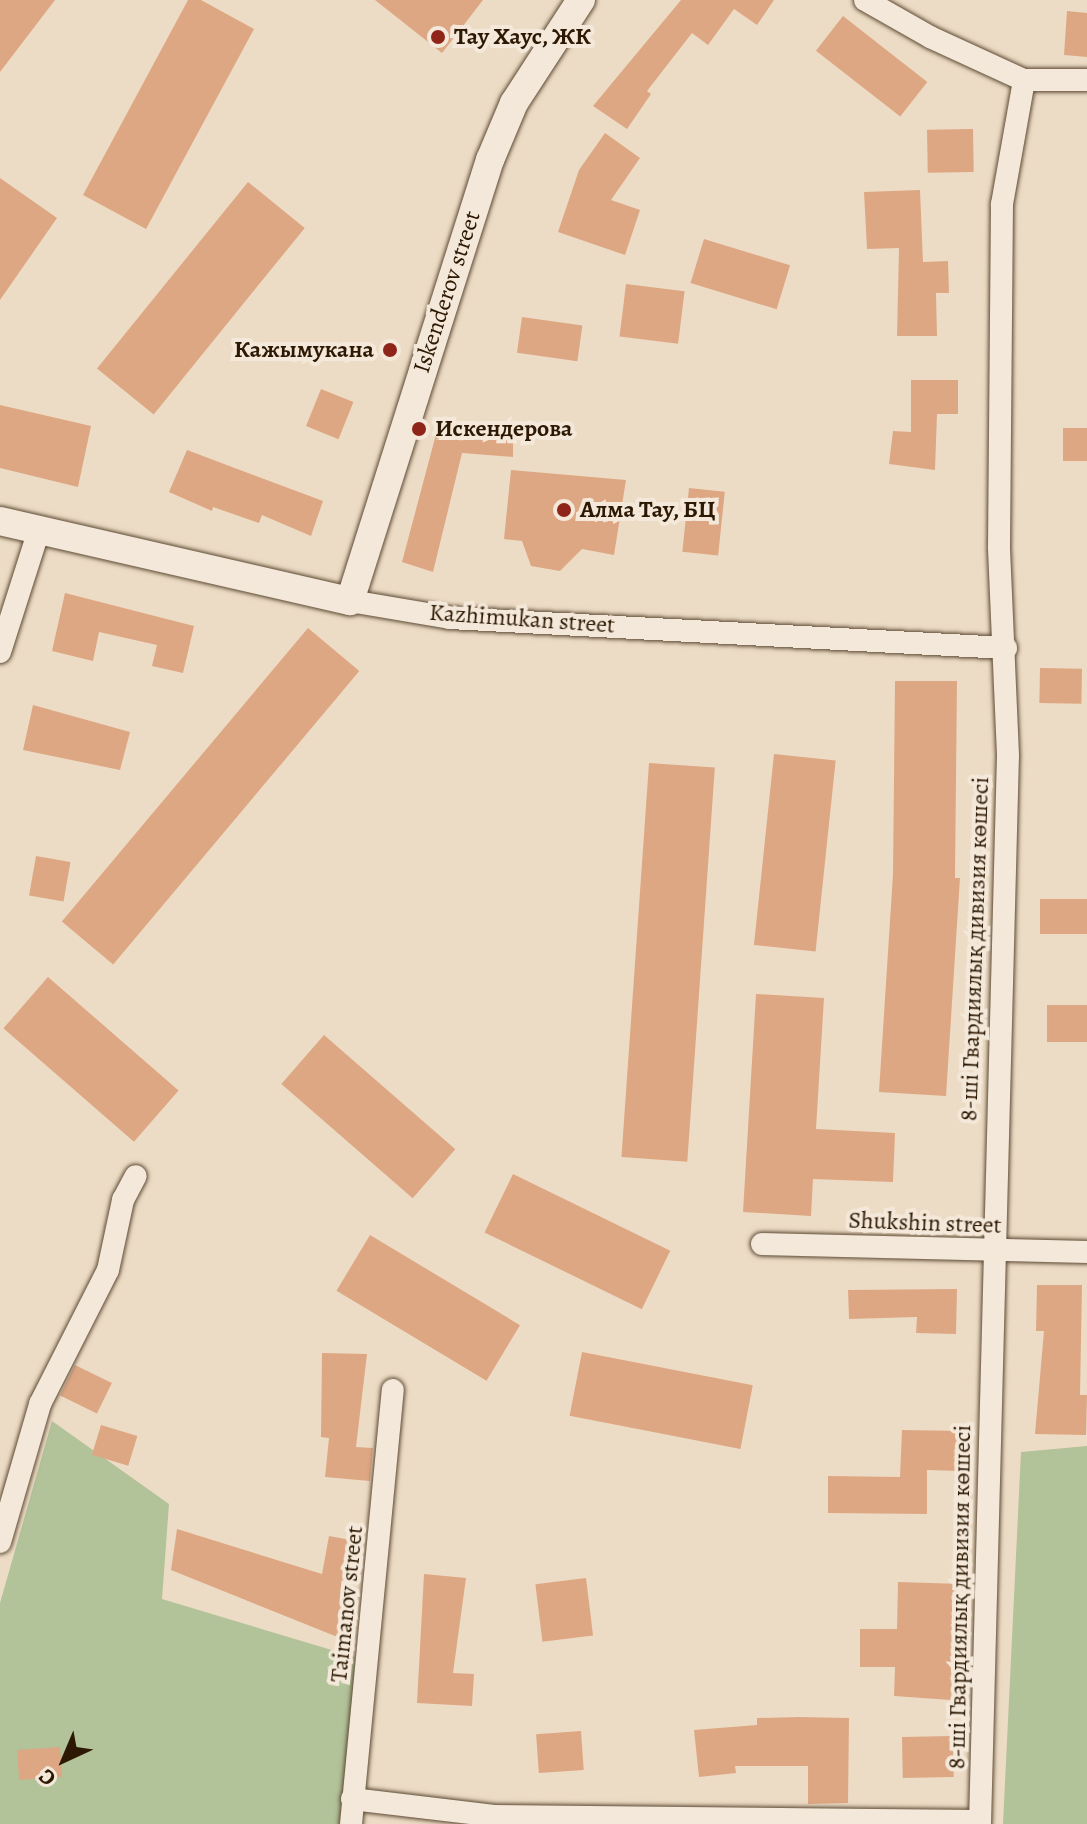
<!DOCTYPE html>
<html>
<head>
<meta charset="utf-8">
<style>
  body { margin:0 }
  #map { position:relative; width:1087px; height:1824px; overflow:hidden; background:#eddcc5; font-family:Alegreya,serif }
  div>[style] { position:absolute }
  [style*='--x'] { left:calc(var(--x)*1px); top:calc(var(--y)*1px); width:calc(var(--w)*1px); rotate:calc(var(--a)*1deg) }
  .green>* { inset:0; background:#b2c299 }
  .building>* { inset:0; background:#dea783; transform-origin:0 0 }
  .roads { filter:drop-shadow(0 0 2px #5d4a34) drop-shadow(0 0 2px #5d4a34) }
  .minor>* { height:22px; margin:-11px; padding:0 11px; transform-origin:11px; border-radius:11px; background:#f3e8d9 }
  .tertiary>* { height:28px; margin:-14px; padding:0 14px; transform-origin:14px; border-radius:14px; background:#f3e8d9 }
  .dots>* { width:22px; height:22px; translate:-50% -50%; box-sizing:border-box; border:4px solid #f3e8d9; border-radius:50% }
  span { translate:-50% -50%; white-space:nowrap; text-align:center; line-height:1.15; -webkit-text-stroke:8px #f3e8d9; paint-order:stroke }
  .poi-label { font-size:24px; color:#2d1903; font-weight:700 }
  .left { translate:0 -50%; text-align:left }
  .right { translate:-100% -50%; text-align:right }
  .street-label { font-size:24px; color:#2d1903 }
  .north { position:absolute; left:24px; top:1720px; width:80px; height:80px; -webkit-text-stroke:6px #f3e8d9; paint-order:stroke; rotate:224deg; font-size:22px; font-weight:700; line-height:32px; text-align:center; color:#2d1903 }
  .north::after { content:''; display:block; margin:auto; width:28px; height:36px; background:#2d1903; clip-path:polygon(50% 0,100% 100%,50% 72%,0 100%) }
</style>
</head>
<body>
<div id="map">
  <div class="green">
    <div style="clip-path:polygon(52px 1421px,169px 1504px,162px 1599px,355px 1657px,348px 1824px,0 1824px,0 1603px)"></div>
    <div style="clip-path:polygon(1087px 1446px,1087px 1824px,1003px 1824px,1021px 1452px)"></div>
  </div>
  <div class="building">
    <div style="clip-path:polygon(0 0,55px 0,0 72px)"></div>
    <div style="clip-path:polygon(188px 0,201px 0,254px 29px,146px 229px,83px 195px)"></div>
    <div style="clip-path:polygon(375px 0,483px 0,442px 53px)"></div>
    <div style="clip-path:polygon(681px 0,774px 0,757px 25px,734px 9px,708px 45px,692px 33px,647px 91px,651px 94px,627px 129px,593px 106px)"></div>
    <div style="clip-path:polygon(1067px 11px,1087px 13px,1087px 57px,1064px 55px)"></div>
    <div style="left:843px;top:16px;width:107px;height:44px;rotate:38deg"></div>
    <div style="left:973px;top:129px;width:43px;height:46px;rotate:89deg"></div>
    <div style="clip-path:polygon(605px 133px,640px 158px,611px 200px,640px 210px,625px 255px,558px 232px,579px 170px)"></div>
    <div style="clip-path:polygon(0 178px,57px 218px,0 300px)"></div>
    <div style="left:248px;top:182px;width:73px;height:240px;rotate:39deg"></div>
    <div style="clip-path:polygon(920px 190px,923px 262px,948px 261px,949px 293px,936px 293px,937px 336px,897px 336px,899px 248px,867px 249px,864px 192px)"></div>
    <div style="left:704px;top:239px;width:90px;height:46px;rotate:17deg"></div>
    <div style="left:626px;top:284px;width:59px;height:53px;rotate:7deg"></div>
    <div style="left:522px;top:317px;width:61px;height:36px;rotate:8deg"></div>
    <div style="clip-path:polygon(911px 380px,958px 380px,958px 414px,937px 414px,935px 470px,889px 464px,893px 431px,911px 432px)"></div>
    <div style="left:321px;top:389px;width:35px;height:40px;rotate:22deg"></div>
    <div style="clip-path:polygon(0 405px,91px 426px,78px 487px,0 468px)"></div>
    <div style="clip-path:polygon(439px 423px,513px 434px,513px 457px,462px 453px,433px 572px,402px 562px)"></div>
    <div style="left:1063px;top:428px;width:24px;height:33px"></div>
    <div style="clip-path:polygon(187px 450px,323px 501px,311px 536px,262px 515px,259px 523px,213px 507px,212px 511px,169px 492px)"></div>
    <div style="clip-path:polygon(511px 470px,626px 480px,614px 555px,582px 549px,560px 571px,531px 566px,522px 541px,504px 539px)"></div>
    <div style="left:689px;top:488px;width:36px;height:64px;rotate:6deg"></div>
    <div style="clip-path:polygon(65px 593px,194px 626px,183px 673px,152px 666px,157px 645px,99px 632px,93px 661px,52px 651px)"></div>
    <div style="left:308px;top:628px;width:67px;height:383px;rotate:40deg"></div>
    <div style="left:1040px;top:668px;width:42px;height:35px;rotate:1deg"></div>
    <div style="clip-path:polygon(895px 681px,957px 681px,955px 878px,960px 878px,946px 1096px,879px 1092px,893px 874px)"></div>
    <div style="clip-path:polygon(33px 705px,130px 732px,120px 770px,23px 750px)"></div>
    <div style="left:774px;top:754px;width:62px;height:192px;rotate:6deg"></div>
    <div style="left:649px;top:763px;width:66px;height:395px;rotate:4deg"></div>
    <div style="left:36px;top:856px;width:35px;height:40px;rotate:10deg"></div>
    <div style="left:1087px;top:899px;width:35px;height:47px;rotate:90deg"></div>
    <div style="left:48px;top:977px;width:173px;height:68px;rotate:41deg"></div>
    <div style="clip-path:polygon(756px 994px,824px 998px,816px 1129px,895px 1133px,893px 1182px,813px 1179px,811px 1216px,743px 1212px)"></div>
    <div style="left:1087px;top:1005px;width:37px;height:40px;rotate:90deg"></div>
    <div style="left:324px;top:1035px;width:174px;height:65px;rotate:41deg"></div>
    <div style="left:513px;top:1174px;width:175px;height:65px;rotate:26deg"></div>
    <div style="left:370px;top:1235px;width:175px;height:65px;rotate:31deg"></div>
    <div style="clip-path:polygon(1037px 1285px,1082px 1285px,1080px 1395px,1087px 1395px,1086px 1435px,1035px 1434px,1044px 1331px,1036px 1331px)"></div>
    <div style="clip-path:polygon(957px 1289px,956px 1334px,916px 1333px,917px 1317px,849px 1319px,848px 1290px)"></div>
    <div style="left:582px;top:1352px;width:174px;height:65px;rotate:11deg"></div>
    <div style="clip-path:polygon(322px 1353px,367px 1354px,356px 1447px,373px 1448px,370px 1481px,325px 1477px,329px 1438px,321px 1437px)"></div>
    <div style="left:75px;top:1365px;width:41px;height:34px;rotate:26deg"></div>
    <div style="left:101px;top:1425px;width:38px;height:31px;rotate:17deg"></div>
    <div style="clip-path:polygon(902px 1430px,961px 1431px,959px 1471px,927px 1470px,927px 1514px,828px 1513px,828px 1476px,900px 1477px)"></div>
    <div style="clip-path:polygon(177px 1529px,322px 1574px,329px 1536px,356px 1541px,344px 1600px,352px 1602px,340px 1638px,171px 1570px)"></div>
    <div style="clip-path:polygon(424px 1574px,466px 1578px,453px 1673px,474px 1674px,472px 1706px,417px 1703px)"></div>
    <div style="left:586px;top:1578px;width:58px;height:51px;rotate:83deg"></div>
    <div style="clip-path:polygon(898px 1582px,961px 1584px,951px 1700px,894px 1696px,895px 1667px,860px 1667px,860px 1629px,897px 1629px)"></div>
    <div style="clip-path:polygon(799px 1717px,849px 1718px,848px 1803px,808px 1804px,808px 1766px,735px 1766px,736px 1773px,699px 1777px,694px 1730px,757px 1725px,757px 1718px)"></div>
    <div style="left:581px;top:1731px;width:39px;height:45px;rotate:86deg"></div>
    <div style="left:953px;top:1736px;width:41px;height:51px;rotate:89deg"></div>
    <div style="left:60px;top:1747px;width:30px;height:43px;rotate:86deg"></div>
  </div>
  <div class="roads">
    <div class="minor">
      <div style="--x:865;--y:0;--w:75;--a:29.6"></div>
      <div style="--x:930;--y:37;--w:103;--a:24.6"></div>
      <div style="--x:1024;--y:80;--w:63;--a:0"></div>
      <div style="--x:350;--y:601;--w:101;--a:9.6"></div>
      <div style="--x:450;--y:618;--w:557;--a:3.09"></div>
      <div style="--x:0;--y:652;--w:128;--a:-72.3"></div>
      <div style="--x:762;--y:1244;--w:325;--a:1.4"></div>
      <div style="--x:0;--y:1542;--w:144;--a:-73.8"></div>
      <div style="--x:40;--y:1404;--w:150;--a:-63.1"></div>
      <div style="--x:108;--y:1270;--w:72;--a:-77.9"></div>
      <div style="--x:123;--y:1200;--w:27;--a:-62"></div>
      <div style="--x:352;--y:1799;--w:143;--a:6.8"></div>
      <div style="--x:494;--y:1816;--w:486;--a:0.6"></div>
      <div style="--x:351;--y:1824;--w:436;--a:-84.5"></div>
      <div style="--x:980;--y:1824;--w:1069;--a:-88.5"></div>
      <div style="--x:1008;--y:755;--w:209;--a:-92.5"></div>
      <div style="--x:999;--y:546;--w:342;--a:-89.5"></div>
      <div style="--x:1002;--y:204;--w:126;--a:-79.9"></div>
    </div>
    <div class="tertiary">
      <div style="--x:0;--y:521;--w:359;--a:12.9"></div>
      <div style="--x:350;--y:601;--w:463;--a:-72.4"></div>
      <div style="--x:490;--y:160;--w:62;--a:-67.2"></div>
      <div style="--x:514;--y:103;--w:123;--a:-57"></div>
    </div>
  </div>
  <div class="dots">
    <div style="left:438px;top:37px;background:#8f2418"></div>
    <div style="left:390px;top:350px;background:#8f2418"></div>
    <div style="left:419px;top:429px;background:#8f2418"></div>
    <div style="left:564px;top:510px;background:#8f2418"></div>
  </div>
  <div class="poi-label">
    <span class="left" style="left:454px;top:37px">Тау Хаус, ЖК</span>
    <span class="right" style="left:374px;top:350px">Кажымукана</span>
    <span class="left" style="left:435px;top:429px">Искендерова</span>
    <span class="left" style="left:580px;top:510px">Алма Тау, БЦ</span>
  </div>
  <div class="street-label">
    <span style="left:447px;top:292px;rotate:-72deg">Iskenderov street</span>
    <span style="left:522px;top:619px;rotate:4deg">Kazhimukan street</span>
    <span style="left:975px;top:949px;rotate:-88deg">8-ші Гвардиялық дивизия көшесі</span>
    <span style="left:925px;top:1223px;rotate:2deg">Shukshin street</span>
    <span style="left:960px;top:1597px;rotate:-89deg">8-ші Гвардиялық дивизия көшесі</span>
    <span style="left:347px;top:1604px;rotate:-84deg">Taimanov street</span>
  </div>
  <div class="north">С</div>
</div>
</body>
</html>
